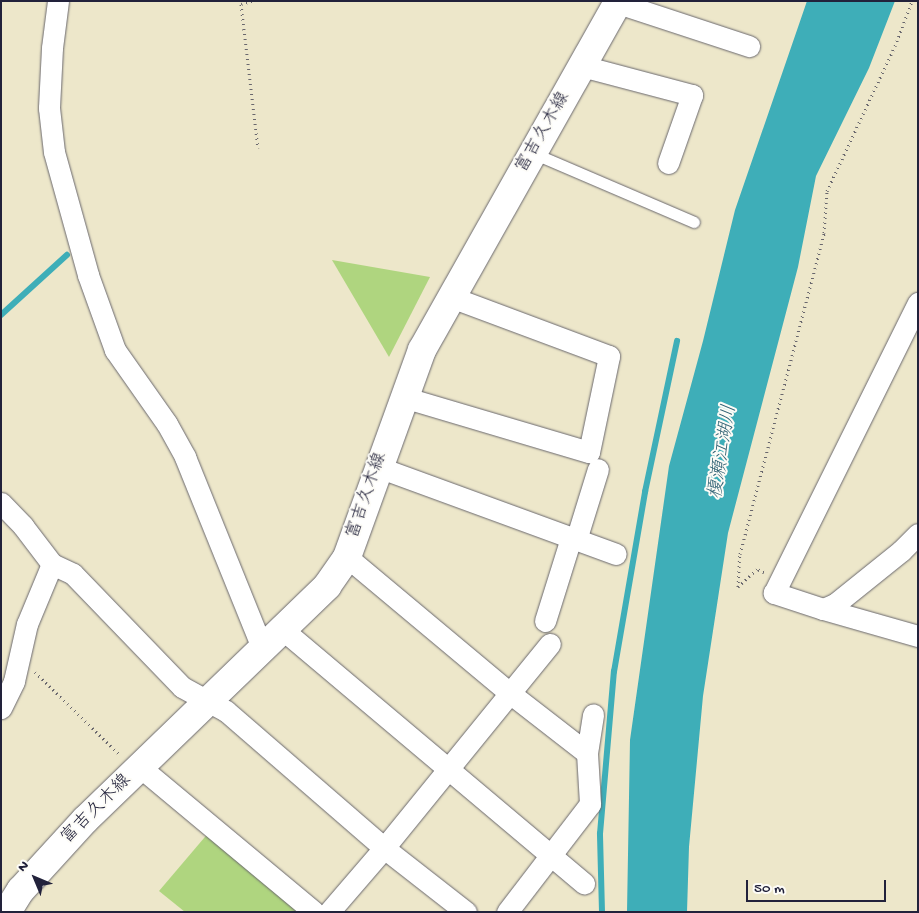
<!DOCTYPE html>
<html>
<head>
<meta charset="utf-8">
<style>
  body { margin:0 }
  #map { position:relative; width:919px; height:913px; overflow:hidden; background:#ede7ca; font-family:"Gochi Hand","Klee One",sans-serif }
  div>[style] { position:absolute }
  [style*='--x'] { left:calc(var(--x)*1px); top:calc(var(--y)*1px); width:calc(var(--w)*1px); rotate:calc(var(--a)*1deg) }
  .green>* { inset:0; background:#afd57f }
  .water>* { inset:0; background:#3eaeb8 }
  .stream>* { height:5.5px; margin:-2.75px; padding:0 2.75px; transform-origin:2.75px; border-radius:2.75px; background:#3eaeb8 }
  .path>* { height:3px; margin-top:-1.5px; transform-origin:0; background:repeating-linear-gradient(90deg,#69676d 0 1px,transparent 0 5px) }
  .roads { filter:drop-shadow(0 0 1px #69676d) drop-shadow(0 0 1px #69676d) }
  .lane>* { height:11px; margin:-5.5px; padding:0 5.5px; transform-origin:5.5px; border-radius:5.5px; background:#fff }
  .street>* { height:21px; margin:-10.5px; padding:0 10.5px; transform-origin:10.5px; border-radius:10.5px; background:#fff }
  .secondary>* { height:28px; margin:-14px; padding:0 14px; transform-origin:14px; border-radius:14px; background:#fff }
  span { translate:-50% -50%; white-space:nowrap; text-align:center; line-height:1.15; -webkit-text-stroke:4px #fdfcf7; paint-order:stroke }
  .street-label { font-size:18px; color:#22223b }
  .water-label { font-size:19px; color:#2f6173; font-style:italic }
  .frame { position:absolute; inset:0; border:2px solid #22223b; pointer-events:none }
  .north { position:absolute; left:10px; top:853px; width:50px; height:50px; -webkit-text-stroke:4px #fdfcf7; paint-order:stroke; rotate:315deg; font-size:14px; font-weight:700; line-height:20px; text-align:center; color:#22223b }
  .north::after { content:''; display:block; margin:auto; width:18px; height:22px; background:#22223b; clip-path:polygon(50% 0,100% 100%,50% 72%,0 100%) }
  .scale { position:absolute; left:746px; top:880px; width:140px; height:22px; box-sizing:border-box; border:2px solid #22223b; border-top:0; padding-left:6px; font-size:15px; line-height:18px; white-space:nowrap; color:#22223b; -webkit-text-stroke:4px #fdfcf7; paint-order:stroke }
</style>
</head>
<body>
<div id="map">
  <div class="green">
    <div style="clip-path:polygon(332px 260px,430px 277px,389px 357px)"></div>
    <div style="clip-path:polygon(210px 831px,303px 912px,185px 912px,159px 891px)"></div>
  </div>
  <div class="water">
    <div style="clip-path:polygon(807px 1px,895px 1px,869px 68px,816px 176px,798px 267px,728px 533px,703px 696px,689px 847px,687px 912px,627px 912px,630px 740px,669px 466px,703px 341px,735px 210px)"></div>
  </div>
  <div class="stream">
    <div style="--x:1;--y:315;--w:89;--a:-42.3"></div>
    <div style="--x:602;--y:912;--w:78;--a:-91.5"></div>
    <div style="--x:600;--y:834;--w:163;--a:-85.1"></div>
    <div style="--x:614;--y:672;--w:183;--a:-80.2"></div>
    <div style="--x:645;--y:492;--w:154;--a:-78"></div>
  </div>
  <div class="path">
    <div style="--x:252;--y:1;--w:11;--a:165"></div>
    <div style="--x:241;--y:4;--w:145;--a:83.3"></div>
    <div style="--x:764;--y:572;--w:8;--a:-157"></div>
    <div style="--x:757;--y:569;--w:26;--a:137"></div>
    <div style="--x:738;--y:587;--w:33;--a:-87"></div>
    <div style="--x:740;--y:554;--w:332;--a:-75.3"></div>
    <div style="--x:824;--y:233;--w:42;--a:-85.9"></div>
    <div style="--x:827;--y:191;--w:160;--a:-64.9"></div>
    <div style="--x:895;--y:46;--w:48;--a:-69.3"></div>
    <div style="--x:35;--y:672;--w:119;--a:44.3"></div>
  </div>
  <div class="roads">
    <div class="lane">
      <div style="--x:533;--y:153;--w:175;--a:23.2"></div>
    </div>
    <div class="street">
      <div style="--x:58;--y:1;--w:47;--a:97.3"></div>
      <div style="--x:52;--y:48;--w:60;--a:92.9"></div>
      <div style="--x:49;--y:108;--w:44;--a:83.5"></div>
      <div style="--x:54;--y:152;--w:128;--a:74.5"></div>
      <div style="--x:88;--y:275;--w:80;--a:70.2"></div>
      <div style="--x:115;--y:350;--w:90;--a:54.9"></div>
      <div style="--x:167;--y:424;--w:38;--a:61"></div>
      <div style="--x:185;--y:457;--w:206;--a:68"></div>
      <div style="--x:618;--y:3;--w:138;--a:18.2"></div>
      <div style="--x:582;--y:66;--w:114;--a:14.8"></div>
      <div style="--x:692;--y:95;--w:72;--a:109.4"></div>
      <div style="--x:403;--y:397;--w:194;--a:16.5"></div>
      <div style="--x:589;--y:452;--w:98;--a:-78.2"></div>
      <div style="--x:609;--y:356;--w:169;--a:-159.5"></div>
      <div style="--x:378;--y:467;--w:253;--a:20.1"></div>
      <div style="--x:1;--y:503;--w:32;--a:46"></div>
      <div style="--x:23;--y:526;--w:48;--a:52.7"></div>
      <div style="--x:52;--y:564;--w:23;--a:25"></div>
      <div style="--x:73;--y:574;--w:157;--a:46"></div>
      <div style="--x:182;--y:687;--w:50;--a:28.6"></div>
      <div style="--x:226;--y:711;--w:209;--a:40.9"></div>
      <div style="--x:384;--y:848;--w:104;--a:38"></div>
      <div style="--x:918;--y:534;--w:24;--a:135"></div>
      <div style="--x:901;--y:551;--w:85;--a:141.2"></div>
      <div style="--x:835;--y:604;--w:13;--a:157"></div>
      <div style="--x:823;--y:609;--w:99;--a:15.9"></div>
      <div style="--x:576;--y:540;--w:74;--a:-72.8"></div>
      <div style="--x:347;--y:557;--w:214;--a:39.9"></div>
      <div style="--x:511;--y:694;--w:96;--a:37.8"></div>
      <div style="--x:587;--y:753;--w:51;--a:86.6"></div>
      <div style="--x:590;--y:804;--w:136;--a:127.5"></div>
      <div style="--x:823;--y:609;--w:52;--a:-161.9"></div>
      <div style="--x:774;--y:593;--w:324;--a:-63.6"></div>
      <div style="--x:545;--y:621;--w:87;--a:-72.6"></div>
      <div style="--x:282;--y:629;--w:395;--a:40.1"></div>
      <div style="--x:1;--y:708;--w:30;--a:-64"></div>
      <div style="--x:14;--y:681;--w:58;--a:-77.2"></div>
      <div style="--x:27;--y:624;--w:65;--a:-67.4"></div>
      <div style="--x:587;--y:753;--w:39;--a:-81"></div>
      <div style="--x:140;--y:767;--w:226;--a:39.8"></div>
      <div style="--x:329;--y:912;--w:84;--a:-49.3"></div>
      <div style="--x:384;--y:848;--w:263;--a:-50.9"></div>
    </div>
    <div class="secondary">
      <div style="--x:7;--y:912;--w:26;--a:-58"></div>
      <div style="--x:21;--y:890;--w:95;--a:-47.6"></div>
      <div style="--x:85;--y:820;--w:337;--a:-44"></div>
      <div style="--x:327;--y:586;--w:35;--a:-55"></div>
      <div style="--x:347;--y:557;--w:220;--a:-70.1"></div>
      <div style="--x:422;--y:350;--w:401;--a:-60.6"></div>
    </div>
  </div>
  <div class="street-label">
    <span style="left:544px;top:133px;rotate:-60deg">富吉久木線</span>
    <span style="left:368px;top:496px;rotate:-71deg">富吉久木線</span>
    <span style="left:97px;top:810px;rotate:-45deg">富吉久木線</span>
  </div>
  <div class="water-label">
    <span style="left:724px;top:452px;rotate:-81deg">榎瀬江湖川</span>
  </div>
  <div class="frame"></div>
  <div class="north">N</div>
  <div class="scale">50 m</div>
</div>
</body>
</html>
